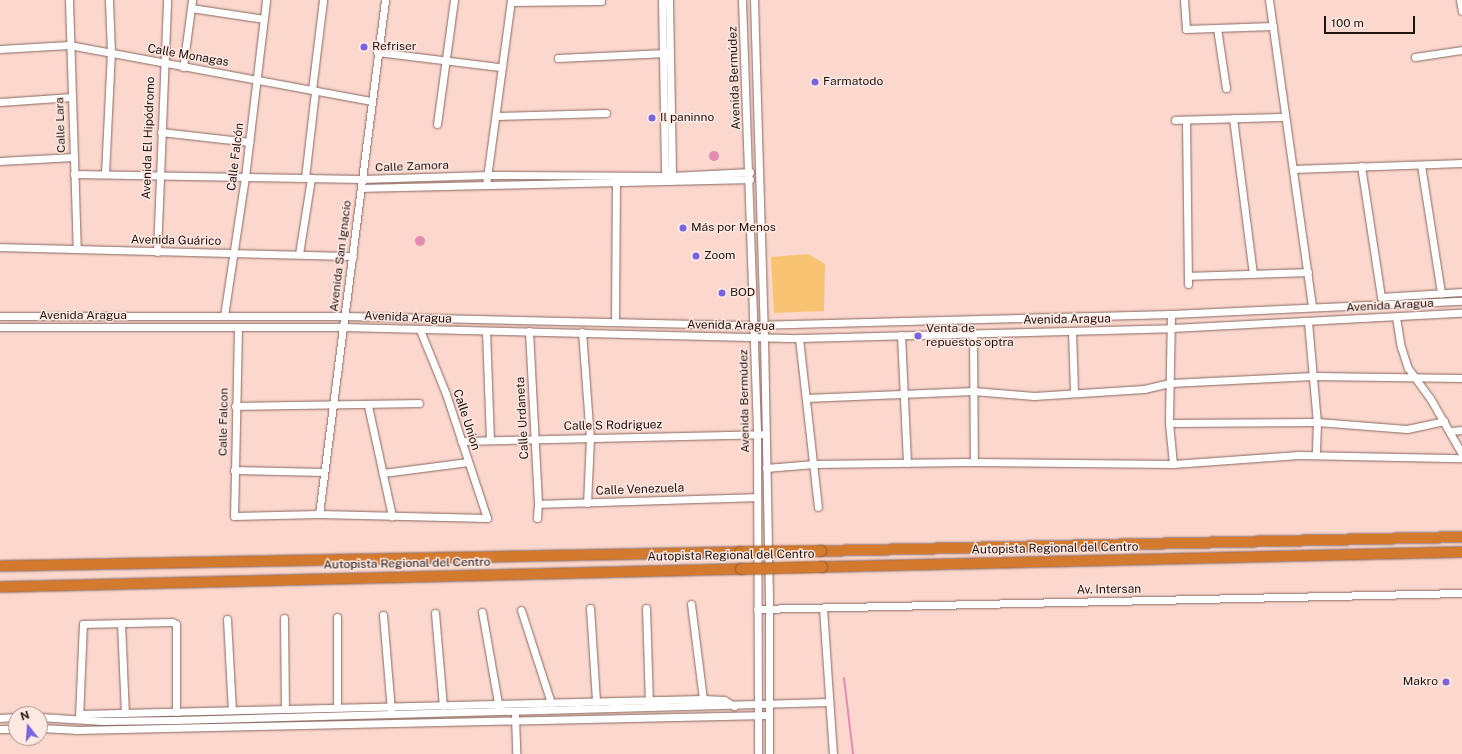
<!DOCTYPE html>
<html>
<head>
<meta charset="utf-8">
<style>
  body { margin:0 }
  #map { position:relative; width:1462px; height:754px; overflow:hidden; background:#fbd7cd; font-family:"Public Sans",sans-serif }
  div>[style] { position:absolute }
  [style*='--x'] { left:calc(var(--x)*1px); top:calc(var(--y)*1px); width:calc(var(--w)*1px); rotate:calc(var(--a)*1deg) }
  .green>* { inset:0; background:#f8c472 }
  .water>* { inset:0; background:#e48bb2 }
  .round { border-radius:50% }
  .stream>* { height:2px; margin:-1px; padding:0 1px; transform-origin:1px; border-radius:1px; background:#e48bb2 }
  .roads { filter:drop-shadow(0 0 1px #896961) drop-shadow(0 0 1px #896961) }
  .minor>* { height:7px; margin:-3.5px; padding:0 3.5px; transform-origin:3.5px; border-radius:3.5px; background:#fff }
  .highway>* { height:10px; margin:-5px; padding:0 5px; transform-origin:5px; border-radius:5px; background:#d37a2e }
  .bridges { filter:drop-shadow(0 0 1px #945624) drop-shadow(0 0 1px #945624) }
  .highway-bridge>* { height:10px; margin:-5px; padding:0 5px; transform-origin:5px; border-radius:5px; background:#d37a2e }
  .dots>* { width:11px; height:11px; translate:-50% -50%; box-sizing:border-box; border:2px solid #fee8e2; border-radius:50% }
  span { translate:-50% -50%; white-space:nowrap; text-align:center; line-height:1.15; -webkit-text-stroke:3px #fee8e2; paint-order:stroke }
  .poi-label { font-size:12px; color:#1f1310 }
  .left { translate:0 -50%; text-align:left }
  .right { translate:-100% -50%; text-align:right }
  .street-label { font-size:12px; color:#1f1310 }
  .north { position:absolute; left:8px; top:706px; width:40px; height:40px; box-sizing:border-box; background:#fee8e2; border:1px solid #a5938e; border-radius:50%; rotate:343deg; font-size:11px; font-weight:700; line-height:16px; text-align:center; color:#1f1310 }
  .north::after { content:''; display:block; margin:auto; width:14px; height:18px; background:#7a63de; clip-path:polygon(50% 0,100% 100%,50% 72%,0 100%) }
  .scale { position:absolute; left:1324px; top:16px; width:91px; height:18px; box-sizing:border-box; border:2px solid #1f1310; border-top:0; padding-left:5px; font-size:12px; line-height:14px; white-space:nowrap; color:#1f1310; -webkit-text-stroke:3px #fee8e2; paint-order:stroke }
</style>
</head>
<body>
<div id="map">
  <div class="green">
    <div style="clip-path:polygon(808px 254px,825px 264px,824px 311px,774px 313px,771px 257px)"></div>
  </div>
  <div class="water">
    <div class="round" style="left:709px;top:151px;width:10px;height:10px"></div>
    <div class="round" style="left:415px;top:236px;width:10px;height:10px"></div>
  </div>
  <div class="stream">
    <div style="--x:844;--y:678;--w:77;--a:83.2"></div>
  </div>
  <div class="roads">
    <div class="minor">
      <div style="--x:69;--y:0;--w:249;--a:88.2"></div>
      <div style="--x:662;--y:0;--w:180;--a:89"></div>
      <div style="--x:669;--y:0;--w:179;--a:89"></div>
      <div style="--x:742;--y:0;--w:434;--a:88"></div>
      <div style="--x:757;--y:434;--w:320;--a:89.8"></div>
      <div style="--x:754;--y:0;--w:338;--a:88.3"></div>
      <div style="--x:764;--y:338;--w:271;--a:88.9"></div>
      <div style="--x:769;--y:609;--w:145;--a:90"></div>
      <div style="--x:1184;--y:0;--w:29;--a:86"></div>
      <div style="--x:1186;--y:29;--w:87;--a:-2"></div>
      <div style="--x:1269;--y:0;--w:310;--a:82"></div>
      <div style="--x:1460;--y:0;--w:11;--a:80"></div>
      <div style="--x:511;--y:2;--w:90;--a:-0.6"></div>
      <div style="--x:191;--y:8;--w:74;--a:8.6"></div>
      <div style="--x:1217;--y:28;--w:61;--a:81.5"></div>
      <div style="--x:0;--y:49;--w:69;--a:-3.3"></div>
      <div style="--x:69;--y:45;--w:308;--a:10.5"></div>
      <div style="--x:377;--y:52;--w:124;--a:7"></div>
      <div style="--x:1415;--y:57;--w:48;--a:-8.5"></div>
      <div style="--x:558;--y:58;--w:108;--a:-2.7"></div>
      <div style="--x:183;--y:67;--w:68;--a:-82.3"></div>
      <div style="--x:312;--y:90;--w:91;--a:-83"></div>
      <div style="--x:0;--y:102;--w:72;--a:-4"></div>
      <div style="--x:496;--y:116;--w:110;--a:-1.6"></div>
      <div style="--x:1233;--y:118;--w:157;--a:82.7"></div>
      <div style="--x:1175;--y:120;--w:110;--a:-1.6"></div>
      <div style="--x:1186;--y:120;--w:164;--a:89.3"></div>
      <div style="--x:437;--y:124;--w:125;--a:-82.2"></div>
      <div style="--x:161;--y:132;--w:89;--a:6.5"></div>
      <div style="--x:0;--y:161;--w:74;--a:-3.1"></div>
      <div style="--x:1421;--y:165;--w:130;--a:81.1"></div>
      <div style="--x:1361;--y:166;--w:133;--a:81.3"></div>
      <div style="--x:1381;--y:297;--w:81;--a:-3.5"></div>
      <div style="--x:1293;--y:169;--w:169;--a:-2"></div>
      <div style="--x:74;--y:174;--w:288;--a:1"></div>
      <div style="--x:362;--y:179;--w:125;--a:-1.8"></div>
      <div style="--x:487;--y:175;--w:185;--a:0.3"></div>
      <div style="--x:672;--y:176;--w:78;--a:-2.9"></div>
      <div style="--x:105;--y:174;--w:121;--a:-87.2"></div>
      <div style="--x:111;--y:53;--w:53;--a:-92.2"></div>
      <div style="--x:305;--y:178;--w:88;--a:-83.4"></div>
      <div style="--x:486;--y:185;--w:187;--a:-82.3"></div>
      <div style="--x:361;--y:188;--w:389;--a:-1.3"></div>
      <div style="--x:0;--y:247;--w:353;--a:1.5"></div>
      <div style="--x:157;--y:252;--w:252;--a:-87.7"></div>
      <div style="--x:299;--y:254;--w:77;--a:-81"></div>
      <div style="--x:1188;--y:276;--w:120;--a:-1.9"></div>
      <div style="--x:1171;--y:314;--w:109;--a:91.1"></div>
      <div style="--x:1169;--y:423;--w:41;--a:84.4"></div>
      <div style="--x:0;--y:316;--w:345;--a:0"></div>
      <div style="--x:345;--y:316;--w:409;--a:1.3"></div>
      <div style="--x:754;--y:325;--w:417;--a:-1.5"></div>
      <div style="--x:1171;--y:314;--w:291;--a:-2.6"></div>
      <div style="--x:224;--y:316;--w:141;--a:-81.4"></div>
      <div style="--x:245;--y:177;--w:178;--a:-83.2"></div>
      <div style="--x:1396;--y:317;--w:30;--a:81"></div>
      <div style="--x:1401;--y:347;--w:22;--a:72"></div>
      <div style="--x:1408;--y:368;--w:37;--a:54"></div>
      <div style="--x:1430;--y:398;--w:64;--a:60.3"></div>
      <div style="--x:615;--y:322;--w:142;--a:-89.6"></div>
      <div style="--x:1308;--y:322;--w:100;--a:84.9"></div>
      <div style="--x:1317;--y:422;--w:33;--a:92"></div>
      <div style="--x:0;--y:327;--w:343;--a:0"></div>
      <div style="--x:343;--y:327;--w:456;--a:1.4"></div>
      <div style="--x:799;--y:338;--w:372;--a:-1.5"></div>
      <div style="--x:1171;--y:328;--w:291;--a:-3"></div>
      <div style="--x:238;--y:328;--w:188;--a:91.2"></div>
      <div style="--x:234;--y:516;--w:85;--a:-1.3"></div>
      <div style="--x:319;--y:514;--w:168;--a:1.4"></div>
      <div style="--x:487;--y:518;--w:131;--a:-108.3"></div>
      <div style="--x:446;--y:394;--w:69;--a:-112.1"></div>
      <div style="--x:486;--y:331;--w:109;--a:87.9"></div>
      <div style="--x:529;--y:331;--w:173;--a:87"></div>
      <div style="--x:1072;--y:331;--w:61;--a:88.1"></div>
      <div style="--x:582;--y:332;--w:106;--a:85.7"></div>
      <div style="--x:590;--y:438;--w:65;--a:92.6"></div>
      <div style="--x:973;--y:333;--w:129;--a:89.6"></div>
      <div style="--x:901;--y:335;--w:128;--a:87.3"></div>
      <div style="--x:799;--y:338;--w:170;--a:83.6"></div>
      <div style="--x:806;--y:398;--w:167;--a:-2.4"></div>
      <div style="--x:973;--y:391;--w:61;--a:4.7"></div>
      <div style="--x:1034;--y:396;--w:110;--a:-3.6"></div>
      <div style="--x:1144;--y:389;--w:28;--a:-13"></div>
      <div style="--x:1171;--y:383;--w:142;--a:-2.8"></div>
      <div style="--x:1313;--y:376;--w:149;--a:0.8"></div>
      <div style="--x:235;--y:406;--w:184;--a:-0.9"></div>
      <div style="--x:368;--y:406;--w:113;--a:77.7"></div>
      <div style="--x:1169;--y:423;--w:148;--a:-0.4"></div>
      <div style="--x:1317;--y:422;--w:90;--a:4.4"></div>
      <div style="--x:1407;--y:429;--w:38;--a:-12"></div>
      <div style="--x:1450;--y:431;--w:12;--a:-5"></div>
      <div style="--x:461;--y:441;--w:300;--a:-1.3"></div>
      <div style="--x:766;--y:468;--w:48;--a:-4.8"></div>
      <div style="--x:814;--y:464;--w:160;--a:-0.7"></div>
      <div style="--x:974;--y:462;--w:199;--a:0.6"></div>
      <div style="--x:1173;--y:464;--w:126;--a:-4.1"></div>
      <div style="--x:1299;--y:455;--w:163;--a:1.1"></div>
      <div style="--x:234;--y:470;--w:90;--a:1.3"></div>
      <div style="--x:383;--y:473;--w:86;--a:-7.4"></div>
      <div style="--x:319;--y:514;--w:518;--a:-82.68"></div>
      <div style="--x:537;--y:518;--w:14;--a:-86"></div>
      <div style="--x:538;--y:504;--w:219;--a:-1.8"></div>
      <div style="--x:691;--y:604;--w:96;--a:82.8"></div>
      <div style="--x:590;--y:608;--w:94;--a:86.3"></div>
      <div style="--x:646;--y:608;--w:96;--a:88.2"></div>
      <div style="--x:823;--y:608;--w:146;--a:86.1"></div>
      <div style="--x:757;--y:609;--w:705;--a:-1.3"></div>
      <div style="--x:521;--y:610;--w:98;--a:72.1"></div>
      <div style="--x:482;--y:612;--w:97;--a:80"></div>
      <div style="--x:435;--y:613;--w:93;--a:85.1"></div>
      <div style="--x:383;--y:615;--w:95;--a:85.2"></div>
      <div style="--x:337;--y:617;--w:90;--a:90"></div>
      <div style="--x:284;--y:618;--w:90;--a:89.4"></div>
      <div style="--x:227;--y:619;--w:91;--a:86.9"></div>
      <div style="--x:121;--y:623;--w:90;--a:87.5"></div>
      <div style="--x:80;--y:714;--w:623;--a:-1.38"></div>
      <div style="--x:703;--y:699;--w:21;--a:3"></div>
      <div style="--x:724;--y:700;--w:12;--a:31"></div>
      <div style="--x:515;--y:716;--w:38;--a:88"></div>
      <div style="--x:40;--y:717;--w:62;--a:3.7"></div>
      <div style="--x:102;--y:721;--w:74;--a:-0.8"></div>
      <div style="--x:176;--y:720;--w:653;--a:-1.58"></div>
      <div style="--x:0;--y:718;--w:16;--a:-4"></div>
      <div style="--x:79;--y:718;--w:94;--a:-87.6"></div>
      <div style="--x:83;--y:624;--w:89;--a:-1.3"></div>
      <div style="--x:172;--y:622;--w:4;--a:27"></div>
      <div style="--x:176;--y:624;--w:88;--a:90"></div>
      <div style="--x:40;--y:728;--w:35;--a:3"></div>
      <div style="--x:75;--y:730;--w:693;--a:-1.24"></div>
      <div style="--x:0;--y:729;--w:16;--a:0"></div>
    </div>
    <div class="highway">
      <div style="--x:821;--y:551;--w:641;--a:-1.25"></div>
      <div style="--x:0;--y:566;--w:740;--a:-1.08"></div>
      <div style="--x:822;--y:567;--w:640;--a:-1.34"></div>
      <div style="--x:0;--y:587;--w:741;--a:-1.39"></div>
    </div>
  </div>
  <div class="bridges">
    <div class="highway-bridge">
      <div style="--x:740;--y:552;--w:81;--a:-0.7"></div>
      <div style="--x:741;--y:569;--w:81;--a:-1.4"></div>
    </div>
  </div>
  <div class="dots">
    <div style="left:364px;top:47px;background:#7a63de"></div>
    <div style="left:815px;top:82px;background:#7a63de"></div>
    <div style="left:652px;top:118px;background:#7a63de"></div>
    <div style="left:683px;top:228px;background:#7a63de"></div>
    <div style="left:696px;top:256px;background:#7a63de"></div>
    <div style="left:722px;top:293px;background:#7a63de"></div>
    <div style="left:918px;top:336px;background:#7a63de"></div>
    <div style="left:1446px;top:682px;background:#7a63de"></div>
  </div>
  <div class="poi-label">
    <span class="left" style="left:372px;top:47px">Refriser</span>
    <span class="left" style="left:823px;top:82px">Farmatodo</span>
    <span class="left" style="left:660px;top:118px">Il paninno</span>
    <span class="left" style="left:691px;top:228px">Más por Menos</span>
    <span class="left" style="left:704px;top:256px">Zoom</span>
    <span class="left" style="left:730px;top:293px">BOD</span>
    <span class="left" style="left:926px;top:336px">Venta de<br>repuestos optra</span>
    <span class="right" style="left:1438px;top:682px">Makro</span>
  </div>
  <div class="street-label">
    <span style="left:188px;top:56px;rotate:10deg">Calle Monagas</span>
    <span style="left:735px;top:78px;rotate:-92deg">Avenida Bermúdez</span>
    <span style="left:61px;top:125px;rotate:-92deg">Calle Lara</span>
    <span style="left:149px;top:138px;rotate:-88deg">Avenida El Hipódromo</span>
    <span style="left:236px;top:157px;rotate:-83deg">Calle Falcón</span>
    <span style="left:412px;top:167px;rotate:-2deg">Calle Zamora</span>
    <span style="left:176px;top:241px;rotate:1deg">Avenida Guárico</span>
    <span style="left:341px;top:256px;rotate:-83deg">Avenida San Ignacio</span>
    <span style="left:1390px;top:306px;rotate:-3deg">Avenida Aragua</span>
    <span style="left:83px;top:316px">Avenida Aragua</span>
    <span style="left:408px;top:318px;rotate:2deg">Avenida Aragua</span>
    <span style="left:1067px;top:320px;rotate:-1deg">Avenida Aragua</span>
    <span style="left:731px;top:326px;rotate:1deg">Avenida Aragua</span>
    <span style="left:745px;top:401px;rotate:-91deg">Avenida Bermúdez</span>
    <span style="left:523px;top:418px;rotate:-93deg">Calle Urdaneta</span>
    <span style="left:466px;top:420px;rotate:72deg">Calle Union</span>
    <span style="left:224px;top:422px;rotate:-89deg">Calle Falcon</span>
    <span style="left:613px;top:426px;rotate:-1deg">Calle S Rodriguez</span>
    <span style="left:640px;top:490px;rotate:-2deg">Calle Venezuela</span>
    <span style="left:1055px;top:549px;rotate:-1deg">Autopista Regional del Centro</span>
    <span style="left:731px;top:556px;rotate:-1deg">Autopista Regional del Centro</span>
    <span style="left:407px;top:564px;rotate:-1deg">Autopista Regional del Centro</span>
    <span style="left:1109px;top:590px;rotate:-1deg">Av. Intersan</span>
  </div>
  <div class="north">N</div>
  <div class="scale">100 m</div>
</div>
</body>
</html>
